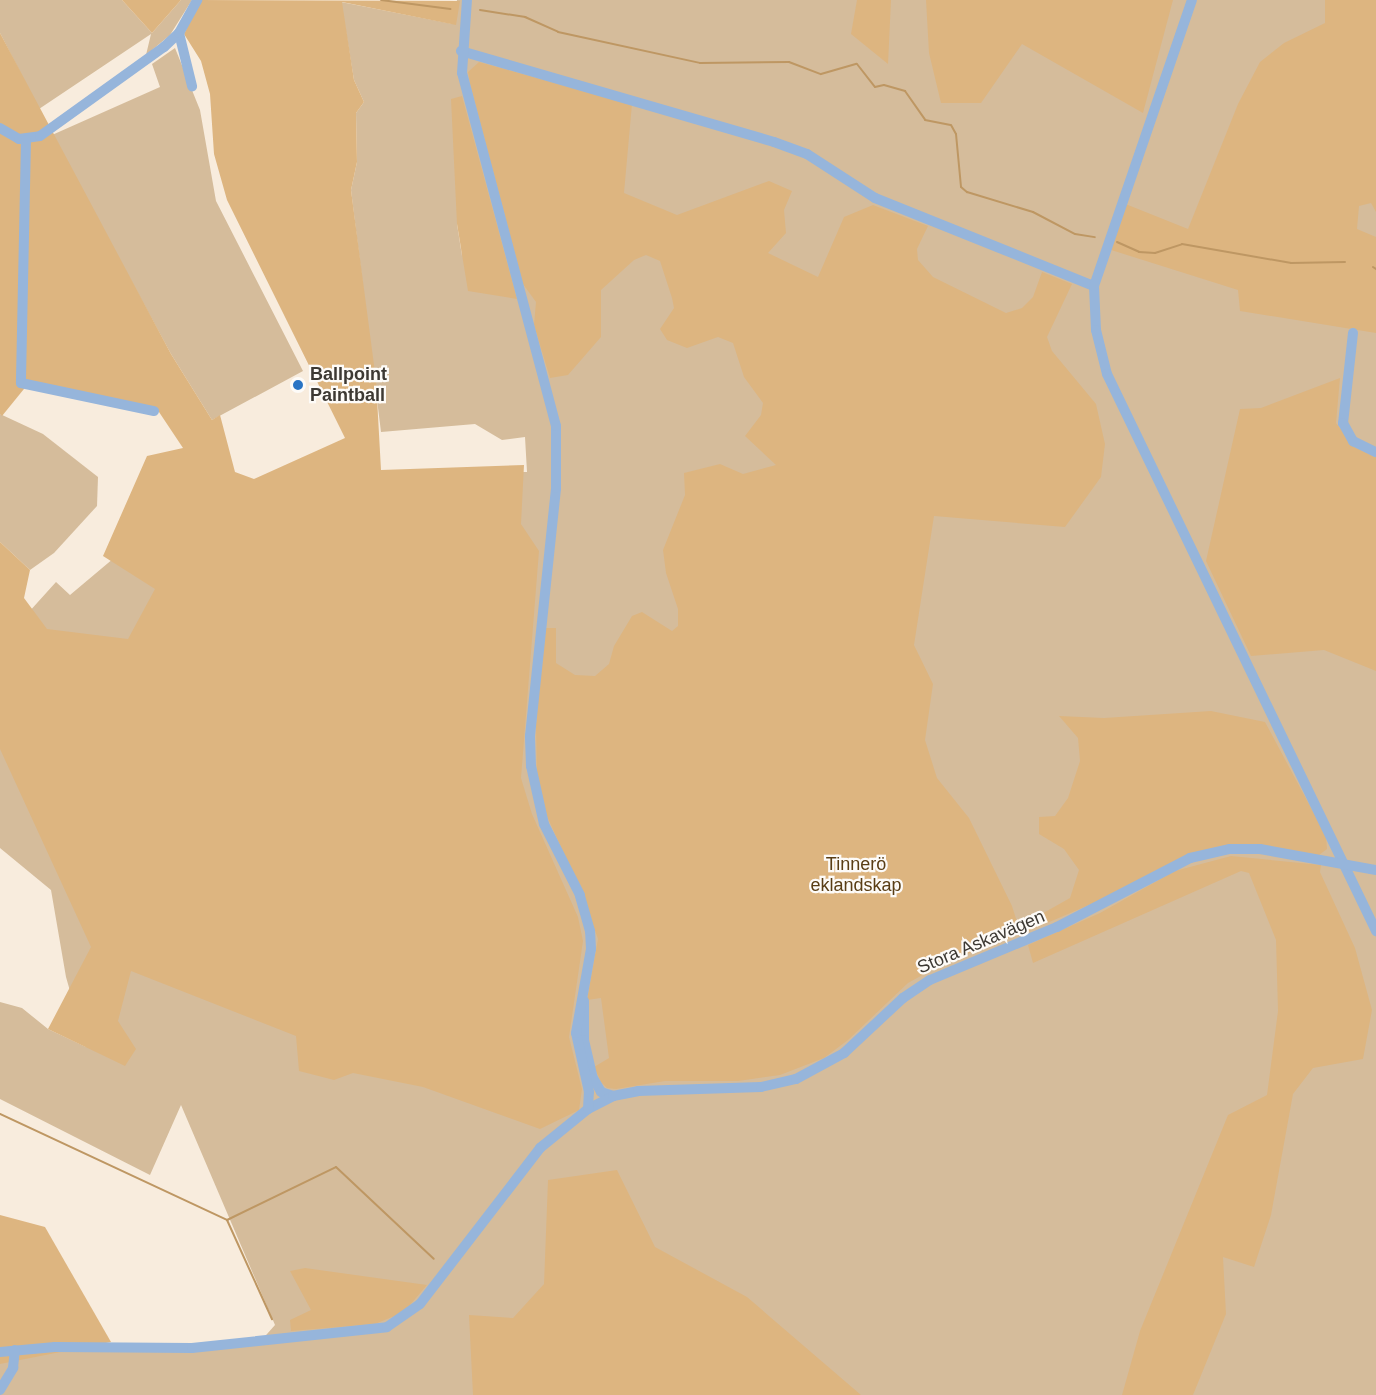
<!DOCTYPE html>
<html>
<head>
<meta charset="utf-8">
<style>
  body { margin:0 }
  #map { position:relative; width:1376px; height:1395px; overflow:hidden; background:#f8ecdd; font-family:Arial,sans-serif }
  div>[style] { position:absolute }
  [style*='--x'] { left:calc(var(--x)*1px); top:calc(var(--y)*1px); width:calc(var(--w)*1px); rotate:calc(var(--a)*1deg) }
  .green>* { inset:0; background:#d5bc9b }
  .forest>* { inset:0; background:#ddb580 }
  .stream>* { height:2px; margin:-1px; padding:0 1px; transform-origin:1px; border-radius:1px; background:#be9763 }
  .minor>* { height:10px; margin:-5px; padding:0 5px; transform-origin:5px; border-radius:5px; background:#96b5db }
  .dots>* { width:16px; height:16px; translate:-50% -50%; box-sizing:border-box; border:3px solid #fdfbf8; border-radius:50% }
  span { translate:-50% -50%; white-space:nowrap; text-align:center; line-height:1.15; -webkit-text-stroke:4.5px #fdfbf8; paint-order:stroke }
  .poi-label { font-size:18px; color:#3d3933; font-weight:700 }
  .left { translate:0 -50%; text-align:left }
  .park-label { font-size:18px; color:#593d14 }
  .street-label { font-size:18px; color:#3d3933 }
</style>
</head>
<body>
<div id="map">
  <div class="green">
    <div style="clip-path:polygon(0 0,122px 0,152px 33px,181px 0,192px 0,170px 35px,146px 55px,151px 34px,39px 109px,0 33px)"></div>
    <div style="clip-path:polygon(evenodd,457px 0,1376px 0,1376px 1395px,0 1395px,0 1354px,259px 1343px,275px 1325px,181px 1105px,150px 1175px,0 1099px,0 1002px,22px 1008px,48px 1029px,86px 1047px,66px 977px,51px 890px,0 848px,0 644px,56px 582px,70px 595px,139px 537px,259px 484px,382px 474px,527px 472px,525px 437px,502px 440px,475px 424px,381px 432px,351px 190px,357px 162px,356px 113px,364px 102px,354px 80px,341px 2px,453px 24px,457px 0,457px 168px,462px 256px,457px 224px,457px 168px)"></div>
    <div style="clip-path:polygon(175px 48px,200px 110px,216px 201px,303px 371px,212px 420px,171px 354px,52px 135px,160px 87px,152px 64px)"></div>
    <div style="clip-path:polygon(0 414px,43px 434px,98px 477px,97px 506px,54px 553px,30px 570px,0 542px)"></div>
  </div>
  <div class="forest">
    <div style="clip-path:polygon(122px 0,181px 0,152px 33px)"></div>
    <div style="clip-path:polygon(200px 0,460px 1px,456px 25px,342px 2px,354px 80px,364px 102px,356px 113px,357px 162px,351px 190px,376px 380px,381px 470px,524px 465px,521px 524px,539px 551px,521px 778px,532px 814px,578px 917px,583px 941px,569px 1037px,582px 1089px,579px 1110px,540px 1129px,423px 1087px,353px 1073px,334px 1080px,299px 1071px,296px 1036px,131px 971px,118px 1021px,136px 1049px,125px 1066px,48px 1029px,91px 947px,0 749px,0 542px,30px 570px,24px 598px,47px 629px,128px 639px,155px 589px,103px 556px,147px 456px,183px 448px,157px 409px,28px 384px,2px 416px,0 414px,0 33px,171px 354px,212px 420px,220px 415px,235px 472px,254px 479px,345px 438px,227px 200px,214px 154px,210px 94px,201px 61px,184px 34px)"></div>
    <div style="clip-path:polygon(857px 0,891px 0,888px 64px,851px 34px)"></div>
    <div style="clip-path:polygon(926px 0,1173px 0,1143px 113px,1022px 44px,981px 103px,941px 103px,929px 53px)"></div>
    <div style="clip-path:polygon(1325px 0,1376px 0,1376px 212px,1371px 203px,1359px 206px,1357px 229px,1376px 237px,1376px 333px,1240px 311px,1238px 290px,1108px 249px,1123px 203px,1188px 229px,1238px 104px,1260px 62px,1284px 43px,1325px 23px)"></div>
    <div style="clip-path:polygon(479px 62px,632px 104px,624px 193px,677px 215px,769px 181px,792px 191px,784px 210px,786px 233px,768px 253px,818px 277px,844px 217px,873px 205px,928px 226px,917px 249px,918px 260px,933px 277px,1006px 313px,1022px 308px,1033px 297px,1042px 272px,1072px 284px,1047px 337px,1052px 351px,1096px 404px,1105px 444px,1101px 477px,1065px 527px,934px 516px,914px 645px,933px 684px,925px 740px,937px 778px,969px 818px,1012px 906px,1021px 934px,948px 961px,908px 983px,848px 1040px,824px 1058px,780px 1075px,738px 1081px,665px 1081px,616px 1089px,607px 1088px,601px 1082px,594px 1067px,609px 1058px,601px 998px,587px 1000px,598px 939px,581px 891px,540px 801px,537px 778px,536px 725px,544px 628px,556px 628px,556px 663px,575px 675px,595px 676px,609px 664px,614px 646px,632px 616px,642px 612px,672px 631px,678px 626px,678px 609px,666px 573px,663px 550px,685px 495px,684px 473px,720px 464px,743px 474px,776px 465px,745px 436px,761px 415px,763px 403px,744px 377px,733px 343px,718px 337px,687px 348px,667px 340px,660px 329px,674px 308px,672px 298px,660px 261px,646px 255px,634px 260px,601px 290px,601px 337px,568px 375px,550px 378px,534px 325px,536px 302px,523px 284px,470px 84px,468px 72px)"></div>
    <div style="clip-path:polygon(462px 96px,517px 299px,468px 291px,457px 224px,451px 99px)"></div>
    <div style="clip-path:polygon(1340px 378px,1336px 423px,1356px 448px,1376px 457px,1376px 671px,1324px 650px,1251px 656px,1206px 561px,1240px 409px,1261px 408px)"></div>
    <div style="clip-path:polygon(1211px 711px,1265px 722px,1326px 836px,1327px 849px,1319px 855px,1223px 847px,1024px 933px,1023px 929px,1038px 916px,1070px 898px,1079px 870px,1064px 849px,1039px 834px,1039px 817px,1055px 816px,1068px 798px,1080px 761px,1078px 738px,1059px 716px,1104px 718px)"></div>
    <div style="clip-path:polygon(1231px 856px,1321px 865px,1320px 872px,1355px 948px,1372px 1010px,1363px 1059px,1313px 1068px,1293px 1094px,1271px 1215px,1254px 1267px,1223px 1257px,1226px 1314px,1193px 1395px,1122px 1395px,1140px 1331px,1228px 1115px,1267px 1095px,1278px 1011px,1276px 940px,1249px 873px,1241px 871px,1033px 963px,1028px 945px,1100px 913px,1175px 871px)"></div>
    <div style="clip-path:polygon(617px 1170px,655px 1247px,747px 1297px,861px 1395px,473px 1395px,469px 1315px,513px 1318px,544px 1284px,548px 1180px)"></div>
    <div style="clip-path:polygon(0 1215px,45px 1227px,111px 1342px,0 1364px)"></div>
    <div style="clip-path:polygon(305px 1268px,427px 1285px,404px 1312px,375px 1324px,291px 1331px,290px 1320px,311px 1310px,290px 1271px)"></div>
  </div>
  <div class="stream">
    <div style="--x:381;--y:0;--w:70;--a:7.4"></div>
    <div style="--x:480;--y:10;--w:46;--a:8.8"></div>
    <div style="--x:525;--y:17;--w:36;--a:24"></div>
    <div style="--x:558;--y:32;--w:145;--a:12.3"></div>
    <div style="--x:700;--y:63;--w:89;--a:-0.6"></div>
    <div style="--x:789;--y:62;--w:34;--a:21"></div>
    <div style="--x:821;--y:74;--w:37;--a:-16"></div>
    <div style="--x:857;--y:64;--w:29;--a:52"></div>
    <div style="--x:875;--y:87;--w:9;--a:-13"></div>
    <div style="--x:884;--y:85;--w:22;--a:16"></div>
    <div style="--x:905;--y:91;--w:35;--a:55"></div>
    <div style="--x:925;--y:120;--w:26;--a:11"></div>
    <div style="--x:951;--y:125;--w:10;--a:61"></div>
    <div style="--x:956;--y:134;--w:53;--a:84.6"></div>
    <div style="--x:961;--y:187;--w:8;--a:40"></div>
    <div style="--x:967;--y:192;--w:69;--a:16.9"></div>
    <div style="--x:1033;--y:212;--w:47;--a:27.6"></div>
    <div style="--x:1075;--y:234;--w:20;--a:9"></div>
    <div style="--x:1117;--y:242;--w:24;--a:24"></div>
    <div style="--x:1139;--y:252;--w:16;--a:4"></div>
    <div style="--x:1155;--y:253;--w:28;--a:-18"></div>
    <div style="--x:1182;--y:244;--w:111;--a:9.9"></div>
    <div style="--x:1291;--y:263;--w:54;--a:-1.1"></div>
    <div style="--x:1373;--y:267;--w:4;--a:34"></div>
    <div style="--x:0;--y:1114;--w:251;--a:25"></div>
    <div style="--x:227;--y:1220;--w:121;--a:-25.9"></div>
    <div style="--x:336;--y:1167;--w:134;--a:43.2"></div>
    <div style="--x:227;--y:1220;--w:109;--a:65.6"></div>
  </div>
  <div class="minor">
    <div style="--x:179;--y:33;--w:55;--a:76.2"></div>
    <div style="--x:461;--y:51;--w:326;--a:16.2"></div>
    <div style="--x:774;--y:142;--w:35;--a:20"></div>
    <div style="--x:807;--y:154;--w:81;--a:32.9"></div>
    <div style="--x:875;--y:198;--w:236;--a:21.9"></div>
    <div style="--x:1094;--y:286;--w:44;--a:87.4"></div>
    <div style="--x:1096;--y:330;--w:45;--a:76"></div>
    <div style="--x:1107;--y:374;--w:619;--a:64.22"></div>
    <div style="--x:0;--y:128;--w:22;--a:30"></div>
    <div style="--x:19;--y:139;--w:21;--a:-8"></div>
    <div style="--x:40;--y:136;--w:153;--a:-35.7"></div>
    <div style="--x:164;--y:47;--w:21;--a:-43"></div>
    <div style="--x:179;--y:33;--w:38;--a:-61"></div>
    <div style="--x:26;--y:140;--w:243;--a:91.2"></div>
    <div style="--x:21;--y:383;--w:136;--a:11.9"></div>
    <div style="--x:1094;--y:286;--w:302;--a:-71.1"></div>
    <div style="--x:1353;--y:333;--w:91;--a:96.3"></div>
    <div style="--x:1343;--y:423;--w:21;--a:61"></div>
    <div style="--x:1353;--y:441;--w:25;--a:26"></div>
    <div style="--x:584;--y:1001;--w:39;--a:90"></div>
    <div style="--x:584;--y:1040;--w:39;--a:77"></div>
    <div style="--x:593;--y:1078;--w:16;--a:60"></div>
    <div style="--x:601;--y:1092;--w:13;--a:18"></div>
    <div style="--x:588;--y:1109;--w:28;--a:-27"></div>
    <div style="--x:613;--y:1096;--w:25;--a:-11"></div>
    <div style="--x:638;--y:1091;--w:123;--a:-1.9"></div>
    <div style="--x:761;--y:1087;--w:36;--a:-13"></div>
    <div style="--x:796;--y:1079;--w:55;--a:-28.4"></div>
    <div style="--x:844;--y:1053;--w:81;--a:-43"></div>
    <div style="--x:903;--y:998;--w:32;--a:-34"></div>
    <div style="--x:930;--y:980;--w:138;--a:-22.7"></div>
    <div style="--x:1057;--y:927;--w:150;--a:-27.4"></div>
    <div style="--x:1190;--y:858;--w:41;--a:-12.7"></div>
    <div style="--x:1230;--y:849;--w:30;--a:0"></div>
    <div style="--x:1260;--y:849;--w:118;--a:10.3"></div>
    <div style="--x:0;--y:1352;--w:55;--a:-5.2"></div>
    <div style="--x:55;--y:1347;--w:137;--a:0.4"></div>
    <div style="--x:192;--y:1348;--w:196;--a:-6.1"></div>
    <div style="--x:387;--y:1327;--w:40;--a:-34.9"></div>
    <div style="--x:420;--y:1304;--w:197;--a:-52.4"></div>
    <div style="--x:540;--y:1148;--w:62;--a:-39.1"></div>
    <div style="--x:588;--y:1109;--w:17;--a:-87"></div>
    <div style="--x:589;--y:1092;--w:60;--a:-102.4"></div>
    <div style="--x:576;--y:1033;--w:85;--a:-79.9"></div>
    <div style="--x:591;--y:949;--w:18;--a:-93"></div>
    <div style="--x:590;--y:931;--w:37;--a:-106"></div>
    <div style="--x:580;--y:895;--w:80;--a:-116.9"></div>
    <div style="--x:544;--y:824;--w:59;--a:-102.6"></div>
    <div style="--x:531;--y:766;--w:30;--a:-92"></div>
    <div style="--x:530;--y:736;--w:249;--a:-84"></div>
    <div style="--x:556;--y:488;--w:62;--a:-90"></div>
    <div style="--x:556;--y:426;--w:365;--a:-104.9"></div>
    <div style="--x:462;--y:73;--w:73;--a:-86.1"></div>
    <div style="--x:0;--y:1390;--w:26;--a:-59"></div>
    <div style="--x:13;--y:1368;--w:18;--a:-84"></div>
  </div>
  <div class="dots">
    <div style="left:298px;top:385px;background:#2974c4"></div>
  </div>
  <div class="poi-label">
    <span class="left" style="left:310px;top:385px">Ballpoint<br>Paintball</span>
  </div>
  <div class="park-label">
    <span style="left:856px;top:875px">Tinnerö<br>eklandskap</span>
  </div>
  <div class="street-label">
    <span style="left:981px;top:942px;rotate:-23deg">Stora Askavägen</span>
  </div>
</div>
</body>
</html>
